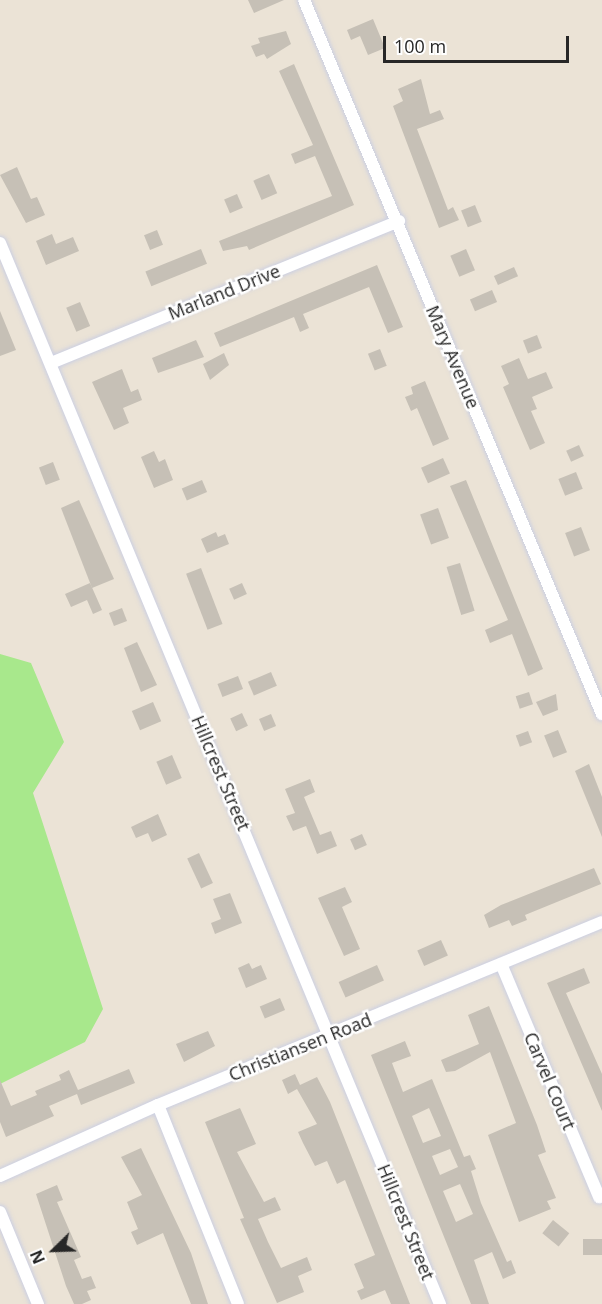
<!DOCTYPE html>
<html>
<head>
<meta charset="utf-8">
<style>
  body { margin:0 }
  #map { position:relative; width:602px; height:1304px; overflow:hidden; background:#ebe3d6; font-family:"Open Sans",sans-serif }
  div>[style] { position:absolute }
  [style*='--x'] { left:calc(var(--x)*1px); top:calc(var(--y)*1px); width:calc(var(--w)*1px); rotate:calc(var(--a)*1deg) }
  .green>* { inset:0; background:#a8e88c }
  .building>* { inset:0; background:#c6c0b6; transform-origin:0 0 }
  .roads { filter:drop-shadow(0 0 2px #cbcfe2) drop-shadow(0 0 2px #cbcfe2) }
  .minor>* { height:12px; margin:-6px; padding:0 6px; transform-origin:6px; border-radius:6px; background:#fff }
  span { translate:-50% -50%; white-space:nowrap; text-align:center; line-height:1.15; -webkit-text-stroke:5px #fff; paint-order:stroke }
  .street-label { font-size:18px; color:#272727 }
  .north { position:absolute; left:24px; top:1220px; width:60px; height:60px; -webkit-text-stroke:4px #fff; paint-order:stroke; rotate:247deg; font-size:16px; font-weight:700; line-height:24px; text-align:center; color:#272727 }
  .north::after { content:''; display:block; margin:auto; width:21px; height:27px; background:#272727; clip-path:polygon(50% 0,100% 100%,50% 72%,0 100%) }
  .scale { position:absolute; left:383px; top:36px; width:186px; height:27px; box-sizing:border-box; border:3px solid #272727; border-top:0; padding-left:8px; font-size:18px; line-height:21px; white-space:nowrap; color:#272727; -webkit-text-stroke:4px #fff; paint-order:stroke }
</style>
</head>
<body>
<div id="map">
  <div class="green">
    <div style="clip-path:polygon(0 654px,31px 663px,64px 742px,33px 793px,103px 1009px,85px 1042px,0 1084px)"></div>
  </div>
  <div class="building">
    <div style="clip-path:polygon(248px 0,284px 0,254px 13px)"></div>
    <div style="clip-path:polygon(373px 19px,385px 48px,368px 55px,360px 36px,351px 40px,347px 30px)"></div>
    <div style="clip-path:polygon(286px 31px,291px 44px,267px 59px,264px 54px,256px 57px,251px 46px,260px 43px,258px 38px)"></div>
    <div style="clip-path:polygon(294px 64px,354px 205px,249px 250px,247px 246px,223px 251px,219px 241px,332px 196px,315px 156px,295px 164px,291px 154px,313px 145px,279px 71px)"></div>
    <div style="clip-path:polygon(421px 79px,430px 114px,440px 110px,444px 119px,417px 129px,448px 210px,453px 207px,459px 220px,439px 228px,393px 106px,403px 101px,398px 89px)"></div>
    <div style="clip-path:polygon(17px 167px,31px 199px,37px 197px,45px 215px,26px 223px,0 175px)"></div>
    <div style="left:269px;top:174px;width:21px;height:17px;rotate:67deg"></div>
    <div style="left:237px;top:194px;width:15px;height:14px;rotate:67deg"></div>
    <div style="left:475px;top:205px;width:18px;height:15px;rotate:68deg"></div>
    <div style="left:157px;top:230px;width:16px;height:14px;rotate:68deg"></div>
    <div style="clip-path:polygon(52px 234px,56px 244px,73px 237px,79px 251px,46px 265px,36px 241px)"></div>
    <div style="left:201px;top:249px;width:16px;height:60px;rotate:68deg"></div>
    <div style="left:466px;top:249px;width:23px;height:17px;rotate:67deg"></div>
    <div style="clip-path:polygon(377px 265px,403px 327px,388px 333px,369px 287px,303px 314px,309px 328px,300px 332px,294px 317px,220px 347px,214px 333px)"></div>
    <div style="left:514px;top:267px;width:10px;height:22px;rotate:66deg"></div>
    <div style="left:492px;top:290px;width:13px;height:24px;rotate:67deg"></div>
    <div style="left:80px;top:302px;width:26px;height:15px;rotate:67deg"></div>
    <div style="clip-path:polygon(0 311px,16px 350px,0 356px)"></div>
    <div style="left:537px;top:335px;width:14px;height:15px;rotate:69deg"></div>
    <div style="clip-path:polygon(196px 340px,204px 357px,158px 373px,152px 358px)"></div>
    <div style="left:380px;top:349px;width:18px;height:13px;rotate:68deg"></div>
    <div style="clip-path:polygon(224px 353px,229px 365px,210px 380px,203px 364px)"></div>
    <div style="clip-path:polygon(519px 358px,528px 379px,546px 372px,553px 388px,532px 397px,537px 409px,531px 411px,545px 443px,530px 450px,503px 387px,509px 384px,501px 366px)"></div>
    <div style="clip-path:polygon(122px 369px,131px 392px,138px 389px,142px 400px,123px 408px,129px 423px,114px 430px,92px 382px)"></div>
    <div style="clip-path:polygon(425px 381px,449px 439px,433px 446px,417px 408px,411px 411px,405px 397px,413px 394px,411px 387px)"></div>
    <div style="left:579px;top:445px;width:12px;height:14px;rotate:66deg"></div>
    <div style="clip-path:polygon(154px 451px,159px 462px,165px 459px,173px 480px,154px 488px,141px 457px)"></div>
    <div style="left:443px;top:458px;width:17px;height:24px;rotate:66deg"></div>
    <div style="left:53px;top:462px;width:19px;height:15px;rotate:69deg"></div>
    <div style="left:576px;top:472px;width:18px;height:19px;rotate:68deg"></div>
    <div style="left:202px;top:480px;width:13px;height:22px;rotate:67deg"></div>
    <div style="clip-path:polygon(466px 480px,543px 669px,528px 676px,512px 634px,490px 643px,485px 630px,508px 620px,450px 486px)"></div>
    <div style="clip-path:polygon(79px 500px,114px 579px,92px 588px,61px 508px)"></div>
    <div style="left:438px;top:508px;width:32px;height:19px;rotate:70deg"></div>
    <div style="left:581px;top:527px;width:25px;height:17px;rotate:69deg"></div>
    <div style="clip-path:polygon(216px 532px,218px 537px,225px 534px,229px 544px,207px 553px,201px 539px)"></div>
    <div style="left:460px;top:563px;width:50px;height:14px;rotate:73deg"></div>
    <div style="left:201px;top:568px;width:60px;height:16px;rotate:69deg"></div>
    <div style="clip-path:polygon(90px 583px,102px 610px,93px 614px,87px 600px,71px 607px,65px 594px)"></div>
    <div style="left:242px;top:583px;width:12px;height:14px;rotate:66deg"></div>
    <div style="left:122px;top:608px;width:14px;height:14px;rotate:69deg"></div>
    <div style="clip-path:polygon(137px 642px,157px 685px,141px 692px,124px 648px)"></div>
    <div style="left:271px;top:672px;width:15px;height:25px;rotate:67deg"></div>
    <div style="left:238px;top:676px;width:14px;height:22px;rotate:69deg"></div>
    <div style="left:529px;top:692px;width:13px;height:14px;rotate:72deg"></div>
    <div style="clip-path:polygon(556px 694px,558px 710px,543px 716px,536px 702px)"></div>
    <div style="left:153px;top:702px;width:21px;height:23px;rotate:67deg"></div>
    <div style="left:242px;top:713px;width:14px;height:13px;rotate:65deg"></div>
    <div style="left:271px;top:714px;width:13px;height:13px;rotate:67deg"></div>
    <div style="left:558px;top:730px;width:24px;height:15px;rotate:68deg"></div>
    <div style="left:528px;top:731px;width:12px;height:13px;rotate:70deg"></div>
    <div style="left:172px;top:755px;width:25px;height:17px;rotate:67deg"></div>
    <div style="clip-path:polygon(589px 764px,602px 797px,602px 837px,575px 771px)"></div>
    <div style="clip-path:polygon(310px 779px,315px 792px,304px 797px,320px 835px,331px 831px,337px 846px,317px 854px,306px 826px,293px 831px,286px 816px,295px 813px,285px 789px)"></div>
    <div style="clip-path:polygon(158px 814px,167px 835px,152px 842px,148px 833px,136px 838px,131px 827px)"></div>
    <div style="left:362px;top:834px;width:12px;height:13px;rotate:66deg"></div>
    <div style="left:199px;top:853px;width:33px;height:13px;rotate:65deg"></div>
    <div style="clip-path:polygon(594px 868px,601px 884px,525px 915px,527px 920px,512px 926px,509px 920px,489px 928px,484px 915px,501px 905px)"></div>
    <div style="clip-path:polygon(345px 887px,352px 902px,342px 907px,360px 949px,344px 956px,318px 898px)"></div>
    <div style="clip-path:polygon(230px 893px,242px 923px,215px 934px,211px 923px,221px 919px,213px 899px)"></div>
    <div style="left:441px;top:940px;width:17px;height:26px;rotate:66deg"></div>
    <div style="clip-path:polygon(249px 963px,252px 969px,261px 965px,267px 979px,246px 988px,238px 968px)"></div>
    <div style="left:377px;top:965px;width:17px;height:42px;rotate:66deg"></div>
    <div style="clip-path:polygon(584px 968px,590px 983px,566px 993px,602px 1074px,602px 1111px,547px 983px)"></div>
    <div style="left:280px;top:998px;width:13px;height:22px;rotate:67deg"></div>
    <div style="clip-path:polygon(489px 1006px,537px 1125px,546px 1152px,538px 1155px,556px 1198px,547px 1201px,551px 1209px,519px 1222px,488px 1135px,516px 1123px,490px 1052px,455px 1071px,446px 1072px,441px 1060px,479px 1044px,468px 1015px)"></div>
    <div style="clip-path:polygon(208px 1031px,215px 1046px,184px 1062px,176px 1044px)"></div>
    <div style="clip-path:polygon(evenodd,405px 1041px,411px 1056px,392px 1063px,403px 1092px,432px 1079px,464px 1157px,470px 1155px,476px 1169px,471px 1171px,481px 1203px,507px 1262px,511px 1260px,516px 1273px,503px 1279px,492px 1252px,474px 1260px,489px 1304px,471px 1304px,371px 1055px,405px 1041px,429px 1108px,441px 1136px,423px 1143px,412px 1116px,429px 1108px,405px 1041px,450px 1149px,458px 1167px,440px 1175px,432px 1156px,450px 1149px,405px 1041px,460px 1184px,473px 1214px,456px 1222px,443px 1191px,460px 1184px)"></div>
    <div style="clip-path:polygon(129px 1069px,135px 1083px,81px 1105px,77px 1094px,49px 1106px,54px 1116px,6px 1137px,0 1122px,0 1080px,11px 1106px,37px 1095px,35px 1091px,61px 1080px,59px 1075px,69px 1070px,78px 1090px)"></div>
    <div style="clip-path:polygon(295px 1074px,300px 1085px,317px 1077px,330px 1102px,410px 1304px,391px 1304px,385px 1290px,361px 1300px,357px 1291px,364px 1288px,354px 1264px,375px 1255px,345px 1180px,337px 1184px,327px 1161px,315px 1166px,303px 1143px,298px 1132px,317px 1124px,297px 1089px,288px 1094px,282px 1080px)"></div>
    <div style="clip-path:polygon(240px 1108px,256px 1144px,237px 1152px,264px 1202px,275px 1197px,281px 1210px,258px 1219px,268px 1242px,281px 1268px,307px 1257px,312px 1270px,298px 1276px,304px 1292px,277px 1303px,240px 1219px,244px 1218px,205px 1122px)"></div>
    <div style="clip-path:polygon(141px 1148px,191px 1253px,208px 1304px,191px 1304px,163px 1233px,137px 1245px,131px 1232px,138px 1229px,127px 1202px,142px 1195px,121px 1157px)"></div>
    <div style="clip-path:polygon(57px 1185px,63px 1200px,57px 1202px,81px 1257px,74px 1260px,82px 1279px,91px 1276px,96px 1288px,87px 1291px,91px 1300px,82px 1304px,74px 1304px,66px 1286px,36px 1194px)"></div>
    <div style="left:553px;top:1220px;width:21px;height:17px;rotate:39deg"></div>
    <div style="left:602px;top:1239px;width:16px;height:19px;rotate:90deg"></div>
  </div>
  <div class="roads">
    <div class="minor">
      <div style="--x:304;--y:0;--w:774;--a:67.35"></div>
      <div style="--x:0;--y:243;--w:1149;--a:67.48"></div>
      <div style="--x:51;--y:363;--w:376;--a:-22.2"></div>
      <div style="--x:502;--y:966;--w:251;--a:67.2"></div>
      <div style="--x:158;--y:1105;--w:214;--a:68.1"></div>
      <div style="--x:0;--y:1176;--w:173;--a:-24.2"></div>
      <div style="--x:158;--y:1105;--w:480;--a:-22.4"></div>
      <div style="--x:0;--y:1212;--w:100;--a:67.6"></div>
    </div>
  </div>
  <div class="street-label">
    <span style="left:224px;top:292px;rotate:-22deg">Marland Drive</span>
    <span style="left:453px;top:357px;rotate:67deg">Mary Avenue</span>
    <span style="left:221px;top:773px;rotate:67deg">Hillcrest Street</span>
    <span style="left:300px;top:1047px;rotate:-22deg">Christiansen Road</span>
    <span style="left:550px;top:1081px;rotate:67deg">Carvel Court</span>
    <span style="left:406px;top:1222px;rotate:68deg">Hillcrest Street</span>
  </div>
  <div class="north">N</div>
  <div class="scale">100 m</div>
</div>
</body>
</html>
